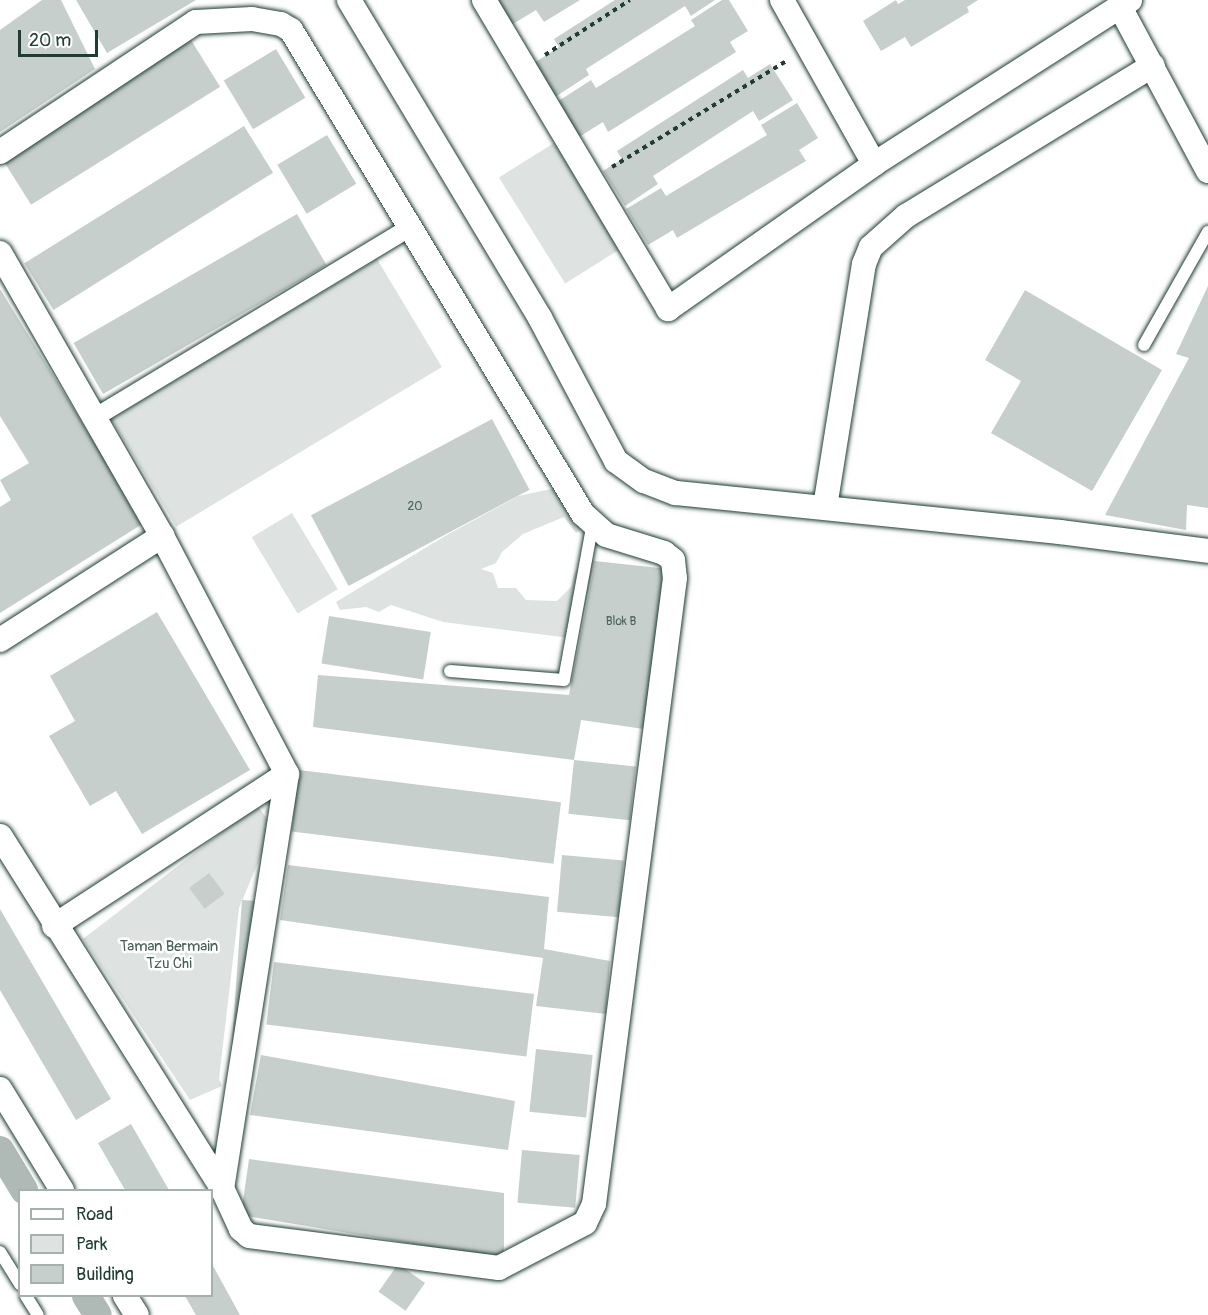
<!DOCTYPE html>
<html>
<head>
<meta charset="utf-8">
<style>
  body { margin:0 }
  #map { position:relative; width:1208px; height:1315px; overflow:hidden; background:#fff; font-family:Pangolin,sans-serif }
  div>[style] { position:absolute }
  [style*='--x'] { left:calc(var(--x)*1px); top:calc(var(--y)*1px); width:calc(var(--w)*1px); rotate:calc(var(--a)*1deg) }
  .green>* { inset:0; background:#dee3e2; transform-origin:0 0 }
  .canal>* { height:28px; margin:-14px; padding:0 14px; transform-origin:14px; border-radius:14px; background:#afbab7 }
  .building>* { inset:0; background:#c7cfcc; transform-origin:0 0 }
  .path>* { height:4px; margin-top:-2px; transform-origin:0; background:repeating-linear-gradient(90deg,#1f3d34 0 4.5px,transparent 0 9px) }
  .roads { filter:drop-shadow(0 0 2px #1f3d34) drop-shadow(0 0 2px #1f3d34) }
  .service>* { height:12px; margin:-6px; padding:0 6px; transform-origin:6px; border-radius:6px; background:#fff }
  .pedestrian>* { height:18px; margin:-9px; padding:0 9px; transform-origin:9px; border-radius:9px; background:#fff }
  .minor>* { height:24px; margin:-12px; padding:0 12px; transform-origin:12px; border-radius:12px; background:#fff }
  span { translate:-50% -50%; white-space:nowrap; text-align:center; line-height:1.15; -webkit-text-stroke:5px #fff; paint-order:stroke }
  .number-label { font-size:12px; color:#49625a }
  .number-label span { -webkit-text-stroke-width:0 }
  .park-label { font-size:15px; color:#455e57 }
  .legend { position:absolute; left:18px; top:1189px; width:195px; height:108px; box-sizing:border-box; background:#fff; border:2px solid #a5b1ae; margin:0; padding:8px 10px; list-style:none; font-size:18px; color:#1f3d34 }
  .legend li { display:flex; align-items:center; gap:12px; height:30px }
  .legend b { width:30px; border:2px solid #a5b1ae }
  .scale { position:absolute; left:18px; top:30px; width:80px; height:27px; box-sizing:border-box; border:3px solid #1f3d34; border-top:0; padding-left:8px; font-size:18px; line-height:21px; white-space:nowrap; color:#1f3d34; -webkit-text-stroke:4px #fff; paint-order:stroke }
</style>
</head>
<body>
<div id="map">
  <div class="green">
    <div style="left:554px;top:143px;width:125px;height:65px;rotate:58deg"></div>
    <div style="left:377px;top:259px;width:126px;height:310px;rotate:59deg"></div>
    <div style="clip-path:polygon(556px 488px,587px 526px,576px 533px,564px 517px,523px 534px,502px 552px,496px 563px,481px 569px,493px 573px,498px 588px,516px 588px,526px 600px,557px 601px,571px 587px,574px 574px,586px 556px,595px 561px,578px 639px,443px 622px,391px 605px,379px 612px,366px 607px,340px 610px,336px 602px,445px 536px,518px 496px)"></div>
    <div style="left:292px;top:513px;width:89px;height:47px;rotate:59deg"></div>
    <div style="clip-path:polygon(257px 805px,273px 827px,239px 908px,219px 1079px,222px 1086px,190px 1100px,83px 939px)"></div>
  </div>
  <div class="canal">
    <div style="--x:0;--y:1150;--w:47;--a:59"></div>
    <div style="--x:86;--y:1296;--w:22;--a:58"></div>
  </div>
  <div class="building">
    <div style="clip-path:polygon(42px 0,61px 0,95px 69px,0 132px,0 30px)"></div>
    <div style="clip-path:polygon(76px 0,196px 0,107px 53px)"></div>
    <div style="clip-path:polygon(491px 0,580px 0,544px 22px,536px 10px,508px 27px)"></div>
    <div style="clip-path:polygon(615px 0,715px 0,691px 16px,685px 6px,586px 69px,589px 75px,555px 97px,534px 63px,559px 47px,554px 39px)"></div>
    <div style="clip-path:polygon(722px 0,729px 0,748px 31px,730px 42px,736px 52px,608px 132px,603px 122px,579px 137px,557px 102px,591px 80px,596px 88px,695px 26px,691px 20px)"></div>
    <div style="clip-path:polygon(896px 0,898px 4px,905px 0,978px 0,967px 7px,969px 12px,911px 47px,905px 37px,881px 51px,863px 21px)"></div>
    <div style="left:191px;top:40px;width:55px;height:223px;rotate:58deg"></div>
    <div style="left:276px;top:49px;width:57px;height:61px;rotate:59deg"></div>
    <div style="clip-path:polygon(770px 64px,793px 100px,759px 121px,753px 111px,653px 176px,658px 184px,625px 206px,603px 171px,622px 159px,617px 151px,743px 70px,748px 78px)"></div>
    <div style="clip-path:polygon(797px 103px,818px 138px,799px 150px,806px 161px,677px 238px,673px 230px,648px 245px,626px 209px,661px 188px,666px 196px,767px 135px,761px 125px)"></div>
    <div style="left:244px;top:126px;width:55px;height:259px;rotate:58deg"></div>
    <div style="left:327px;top:135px;width:57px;height:58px;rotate:59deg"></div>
    <div style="left:297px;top:214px;width:59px;height:258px;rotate:60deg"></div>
    <div style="clip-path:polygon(1208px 286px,1208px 508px,1187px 505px,1186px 530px,1105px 515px,1189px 358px,1176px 354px)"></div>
    <div style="clip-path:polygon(0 289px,144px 523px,0 613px,0 507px,11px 500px,0 480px,29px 463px,0 416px)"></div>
    <div style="clip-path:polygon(1025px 290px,1162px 370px,1092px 491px,991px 433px,1021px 381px,985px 360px)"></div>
    <div style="left:492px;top:419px;width:80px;height:205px;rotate:62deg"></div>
    <div style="clip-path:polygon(595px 561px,668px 569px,644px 729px,581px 720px,574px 760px,313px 727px,318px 675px,569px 695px)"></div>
    <div style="clip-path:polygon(157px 612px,250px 770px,142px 834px,116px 791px,90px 806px,49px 736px,75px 721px,50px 676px)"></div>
    <div style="left:329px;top:616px;width:103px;height:48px;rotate:9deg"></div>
    <div style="left:574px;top:760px;width:62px;height:54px;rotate:6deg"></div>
    <div style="left:299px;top:770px;width:264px;height:62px;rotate:7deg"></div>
    <div style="left:562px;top:855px;width:62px;height:57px;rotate:5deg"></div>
    <div style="clip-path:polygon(288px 865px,549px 897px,544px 949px,610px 961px,606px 1014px,536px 1006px,543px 958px,280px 920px)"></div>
    <div style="left:209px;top:873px;width:26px;height:25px;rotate:53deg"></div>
    <div style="left:242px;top:900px;width:16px;height:181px;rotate:4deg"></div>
    <div style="clip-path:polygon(0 909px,111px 1099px,76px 1120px,0 990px)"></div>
    <div style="left:274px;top:962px;width:262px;height:63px;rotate:7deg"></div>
    <div style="left:536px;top:1049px;width:57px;height:63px;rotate:6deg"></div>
    <div style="clip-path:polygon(261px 1055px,515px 1101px,508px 1150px,250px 1115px)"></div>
    <div style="clip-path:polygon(131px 1124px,169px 1190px,125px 1190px,98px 1143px)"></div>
    <div style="left:522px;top:1150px;width:58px;height:53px;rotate:5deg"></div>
    <div style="clip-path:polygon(249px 1159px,504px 1193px,504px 1259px,241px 1215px)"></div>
    <div style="clip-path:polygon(212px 1264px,240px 1315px,196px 1315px,185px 1296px,212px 1296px)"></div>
    <div style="left:398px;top:1264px;width:33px;height:34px;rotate:35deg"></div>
  </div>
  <div class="path">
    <div style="--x:545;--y:55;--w:101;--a:-32.9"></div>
    <div style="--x:612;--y:167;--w:206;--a:-31.3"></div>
  </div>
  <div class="roads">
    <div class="service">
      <div style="--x:1144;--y:345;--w:130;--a:-60.5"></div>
      <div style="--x:450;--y:671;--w:114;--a:4.5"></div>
      <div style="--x:564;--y:680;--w:161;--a:-79.6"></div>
      <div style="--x:0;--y:1252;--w:38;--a:58"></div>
      <div style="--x:26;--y:1296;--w:22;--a:58"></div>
    </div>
    <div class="pedestrian">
      <div style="--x:94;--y:418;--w:370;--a:-31.1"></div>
    </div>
    <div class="minor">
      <div style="--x:349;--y:0;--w:371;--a:59"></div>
      <div style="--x:540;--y:318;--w:162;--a:62"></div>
      <div style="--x:616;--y:461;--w:34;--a:36"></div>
      <div style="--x:644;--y:481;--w:34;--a:21"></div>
      <div style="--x:676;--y:493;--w:386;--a:5.8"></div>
      <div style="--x:1060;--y:532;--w:149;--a:7.3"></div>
      <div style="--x:484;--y:0;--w:360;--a:59.2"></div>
      <div style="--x:668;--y:309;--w:252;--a:-35.1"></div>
      <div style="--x:874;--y:164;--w:304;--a:-32.6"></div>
      <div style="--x:782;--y:0;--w:188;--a:60.7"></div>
      <div style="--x:1120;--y:7;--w:186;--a:61.8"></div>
      <div style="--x:0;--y:152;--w:235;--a:-33.6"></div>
      <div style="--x:196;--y:22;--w:56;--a:-3.1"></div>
      <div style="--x:252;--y:19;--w:29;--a:10"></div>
      <div style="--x:281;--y:24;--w:12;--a:31"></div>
      <div style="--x:291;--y:30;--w:565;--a:58.9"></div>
      <div style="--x:583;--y:514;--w:31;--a:42"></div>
      <div style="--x:606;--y:535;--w:61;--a:17.2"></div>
      <div style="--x:664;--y:553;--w:11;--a:38"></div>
      <div style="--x:673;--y:560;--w:18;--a:84"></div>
      <div style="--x:675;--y:578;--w:631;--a:97.37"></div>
      <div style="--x:594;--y:1204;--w:21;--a:115"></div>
      <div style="--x:585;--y:1223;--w:97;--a:152.4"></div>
      <div style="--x:499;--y:1268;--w:252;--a:-172.7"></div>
      <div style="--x:249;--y:1236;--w:11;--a:-139"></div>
      <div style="--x:241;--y:1229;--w:45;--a:-114.9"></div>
      <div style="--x:222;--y:1188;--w:416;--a:-122.2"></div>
      <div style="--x:0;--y:253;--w:326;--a:60.2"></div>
      <div style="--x:162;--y:536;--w:269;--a:62.3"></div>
      <div style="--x:287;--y:774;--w:419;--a:98.9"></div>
      <div style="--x:825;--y:507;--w:246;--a:-80.9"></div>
      <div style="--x:864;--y:264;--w:18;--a:-68"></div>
      <div style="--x:871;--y:247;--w:47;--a:-41.5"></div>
      <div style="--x:906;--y:216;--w:289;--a:-31.4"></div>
      <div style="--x:0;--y:640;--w:193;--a:-32.7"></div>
      <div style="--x:54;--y:926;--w:278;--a:-33.1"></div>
      <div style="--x:0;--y:1089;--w:119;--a:58.5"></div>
      <div style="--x:125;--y:1296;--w:22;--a:58"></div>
    </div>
  </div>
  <div class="number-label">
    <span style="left:415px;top:507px">20</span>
    <span style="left:621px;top:622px">Blok B</span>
  </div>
  <div class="park-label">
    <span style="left:169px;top:955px">Taman Bermain<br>Tzu Chi</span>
  </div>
  <ul class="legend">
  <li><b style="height:8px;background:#fff"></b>Road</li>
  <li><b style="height:16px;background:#dee3e2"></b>Park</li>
  <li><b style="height:16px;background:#c7cfcc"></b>Building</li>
  </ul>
  <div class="scale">20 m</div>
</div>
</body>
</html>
